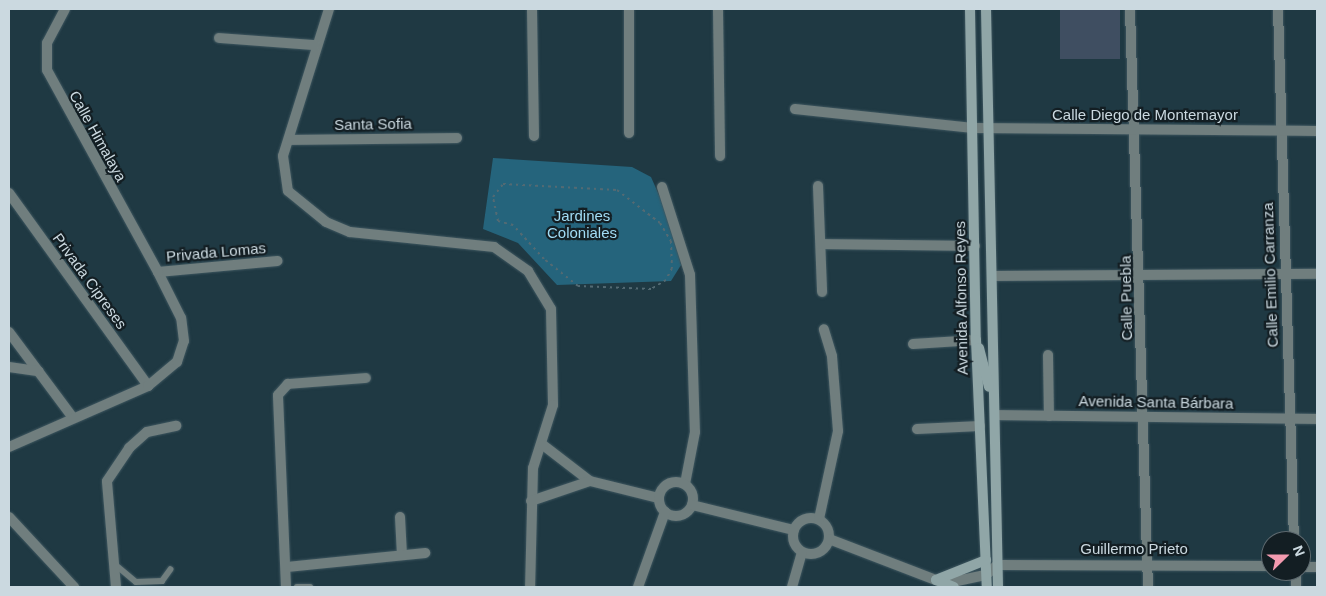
<!DOCTYPE html>
<html>
<head>
<meta charset="utf-8">
<style>
  body { margin:0 }
  #map { position:relative; width:1326px; height:596px; overflow:hidden; background:#1f3943; font-family:Arial,sans-serif }
  div>[style] { position:absolute }
  [style*='--x'] { left:calc(var(--x)*1px); top:calc(var(--y)*1px); width:calc(var(--w)*1px); rotate:calc(var(--a)*1deg) }
  .green>* { inset:0; background:#25647c }
  .building>* { inset:0; background:#3f4e61; transform-origin:0 0 }
  .path>* { height:2px; margin-top:-1px; transform-origin:0; background:repeating-linear-gradient(90deg,#536a73 0 2.5px,transparent 0 6.5px) }
  .roads { filter:drop-shadow(0 0 1px #3e565f) drop-shadow(0 0 1px #3e565f) }
  .service>* { height:5.5px; margin:-2.75px; padding:0 2.75px; transform-origin:2.75px; border-radius:2.75px; background:#707e7e }
  .minor>* { height:10px; margin:-5px; padding:0 5px; transform-origin:5px; border-radius:5px; background:#707e7e }
  .minor>.ring { margin:-5px; padding:0; box-sizing:content-box; background:none; border:10px solid #707e7e; border-radius:50% }
  .tertiary>* { height:10px; margin:-5px; padding:0 5px; transform-origin:5px; border-radius:5px; background:#707e7e }
  .secondary>* { height:10px; margin:-5px; padding:0 5px; transform-origin:5px; border-radius:5px; background:#90a6a7 }
  span { translate:-50% -50%; white-space:nowrap; text-align:center; line-height:1.15; -webkit-text-stroke:4.5px #131e23; paint-order:stroke }
  .street-label { font-size:15px; color:#cbd9e0 }
  .park-label { font-size:15px; color:#a1dcf5 }
  .frame { position:absolute; inset:0; border:10px solid #cbd9e0; pointer-events:none }
  .north { position:absolute; left:1261px; top:531px; width:50px; height:50px; box-sizing:border-box; background:#131e23; border:1px solid #5d696f; border-radius:50%; rotate:68deg; font-size:14px; font-weight:700; line-height:20px; text-align:center; color:#cbd9e0 }
  .north::after { content:''; display:block; margin:auto; width:18px; height:22px; background:#f29aaf; clip-path:polygon(50% 0,100% 100%,50% 72%,0 100%) }
</style>
</head>
<body>
<div id="map">
  <div class="green">
    <div style="clip-path:polygon(493px 158px,632px 167px,651px 177px,670px 220px,681px 265px,671px 281px,557px 285px,518px 243px,483px 229px)"></div>
  </div>
  <div class="building">
    <div style="left:1060px;top:9px;width:60px;height:50px"></div>
  </div>
  <div class="path">
    <div style="--x:503;--y:184;--w:114;--a:3"></div>
    <div style="--x:617;--y:190;--w:54;--a:37.5"></div>
    <div style="--x:660;--y:223;--w:21;--a:59"></div>
    <div style="--x:671;--y:241;--w:27;--a:88"></div>
    <div style="--x:672;--y:268;--w:13;--a:117"></div>
    <div style="--x:666;--y:280;--w:17;--a:149"></div>
    <div style="--x:651;--y:289;--w:73;--a:-177.6"></div>
    <div style="--x:578;--y:286;--w:43;--a:-141.5"></div>
    <div style="--x:544;--y:259;--w:46;--a:-132.4"></div>
    <div style="--x:513;--y:225;--w:16;--a:-165"></div>
    <div style="--x:498;--y:221;--w:25;--a:-102"></div>
    <div style="--x:493;--y:197;--w:16;--a:-52"></div>
  </div>
  <div class="roads">
    <div class="service">
      <div style="--x:116;--y:565;--w:26;--a:40"></div>
      <div style="--x:136;--y:582;--w:26;--a:-2"></div>
      <div style="--x:162;--y:581;--w:14;--a:-54"></div>
      <div style="--x:297;--y:587;--w:13;--a:0"></div>
    </div>
    <div class="minor">
      <div style="--x:329;--y:9;--w:154;--a:107.4"></div>
      <div style="--x:283;--y:156;--w:35;--a:82"></div>
      <div style="--x:288;--y:191;--w:49;--a:39.2"></div>
      <div style="--x:326;--y:222;--w:26;--a:23"></div>
      <div style="--x:350;--y:232;--w:145;--a:5.9"></div>
      <div style="--x:494;--y:247;--w:42;--a:35.2"></div>
      <div style="--x:528;--y:271;--w:44;--a:58.8"></div>
      <div style="--x:551;--y:309;--w:96;--a:88.8"></div>
      <div style="--x:553;--y:405;--w:66;--a:107.6"></div>
      <div style="--x:533;--y:468;--w:119;--a:91.4"></div>
      <div style="--x:532;--y:9;--w:127;--a:89.1"></div>
      <div style="--x:629;--y:9;--w:124;--a:90"></div>
      <div style="--x:718;--y:9;--w:147;--a:89.2"></div>
      <div style="--x:1130;--y:9;--w:578;--a:88.22"></div>
      <div style="--x:1278;--y:9;--w:532;--a:88.28"></div>
      <div style="--x:219;--y:38;--w:96;--a:4.2"></div>
      <div style="--x:795;--y:109;--w:179;--a:6.1"></div>
      <div style="--x:973;--y:128;--w:344;--a:0.5"></div>
      <div style="--x:289;--y:140;--w:168;--a:-0.7"></div>
      <div style="--x:818;--y:186;--w:106;--a:87.8"></div>
      <div style="--x:662;--y:187;--w:92;--a:72.3"></div>
      <div style="--x:690;--y:275;--w:157;--a:88.2"></div>
      <div style="--x:695;--y:432;--w:53;--a:100.9"></div>
      <div style="--x:9;--y:193;--w:238;--a:54.2"></div>
      <div style="--x:821;--y:244;--w:154;--a:0.7"></div>
      <div style="--x:158;--y:272;--w:120;--a:-5.3"></div>
      <div style="--x:992;--y:276;--w:325;--a:-0.4"></div>
      <div style="--x:9;--y:332;--w:107;--a:53.3"></div>
      <div style="--x:913;--y:344;--w:63;--a:-3.6"></div>
      <div style="--x:1048;--y:355;--w:61;--a:89.1"></div>
      <div style="--x:9;--y:367;--w:30;--a:8"></div>
      <div style="--x:917;--y:429;--w:63;--a:-2.7"></div>
      <div style="--x:543;--y:445;--w:59;--a:37.5"></div>
      <div style="--x:590;--y:481;--w:70;--a:14"></div>
      <div style="--x:9;--y:447;--w:152;--a:-23.7"></div>
      <div style="--x:148;--y:386;--w:38;--a:-40"></div>
      <div style="--x:177;--y:362;--w:22;--a:-72"></div>
      <div style="--x:184;--y:341;--w:23;--a:-97"></div>
      <div style="--x:181;--y:318;--w:51;--a:-116.6"></div>
      <div style="--x:158;--y:272;--w:230;--a:-118.8"></div>
      <div style="--x:47;--y:70;--w:27;--a:-90"></div>
      <div style="--x:47;--y:43;--w:38;--a:-62"></div>
      <div class="ring" style="left:659px;top:482px;width:24px;height:24px"></div>
      <div style="--x:531;--y:501;--w:62;--a:-18.7"></div>
      <div style="--x:692;--y:505;--w:105;--a:13.8"></div>
      <div style="--x:9;--y:517;--w:96;--a:47.1"></div>
      <div style="--x:400;--y:517;--w:38;--a:87"></div>
      <div class="ring" style="left:793px;top:518px;width:26px;height:26px"></div>
      <div style="--x:819;--y:519;--w:90;--a:-77.8"></div>
      <div style="--x:838;--y:431;--w:75;--a:-94.6"></div>
      <div style="--x:832;--y:356;--w:28;--a:-107"></div>
      <div style="--x:829;--y:539;--w:115;--a:21"></div>
      <div style="--x:936;--y:580;--w:21;--a:3"></div>
      <div style="--x:957;--y:581;--w:30;--a:-12"></div>
      <div style="--x:986;--y:575;--w:15;--a:-42"></div>
      <div style="--x:997;--y:565;--w:274;--a:0.2"></div>
      <div style="--x:287;--y:567;--w:139;--a:-5.8"></div>
      <div style="--x:1301;--y:567;--w:16;--a:0"></div>
      <div style="--x:1296;--y:571;--w:16;--a:90"></div>
      <div style="--x:116;--y:587;--w:106;--a:-94.9"></div>
      <div style="--x:107;--y:481;--w:40;--a:-56"></div>
      <div style="--x:129;--y:448;--w:24;--a:-42"></div>
      <div style="--x:147;--y:432;--w:30;--a:-12"></div>
      <div style="--x:286;--y:587;--w:192;--a:-92.4"></div>
      <div style="--x:278;--y:395;--w:15;--a:-48"></div>
      <div style="--x:288;--y:384;--w:78;--a:-4.4"></div>
      <div style="--x:638;--y:587;--w:80;--a:-70.2"></div>
      <div style="--x:792;--y:587;--w:36;--a:-74"></div>
    </div>
    <div class="tertiary">
      <div style="--x:995;--y:415;--w:322;--a:0.7"></div>
    </div>
    <div class="secondary">
      <div style="--x:970;--y:9;--w:331;--a:89"></div>
      <div style="--x:976;--y:340;--w:247;--a:87.5"></div>
      <div style="--x:986;--y:9;--w:578;--a:88.81"></div>
      <div style="--x:979;--y:348;--w:40;--a:75.6"></div>
      <div style="--x:936;--y:580;--w:54;--a:-21.8"></div>
      <div style="--x:936;--y:580;--w:19;--a:21"></div>
    </div>
  </div>
  <div class="street-label">
    <span style="left:1145px;top:115px">Calle Diego de Montemayor</span>
    <span style="left:373px;top:124px;rotate:-1deg">Santa Sofia</span>
    <span style="left:98px;top:136px;rotate:61deg">Calle Himalaya</span>
    <span style="left:216px;top:252px;rotate:-5deg">Privada Lomas</span>
    <span style="left:1270px;top:275px;rotate:-92deg">Calle Emilio Carranza</span>
    <span style="left:90px;top:281px;rotate:54deg">Privada Cipreses</span>
    <span style="left:961px;top:298px;rotate:-91deg">Avenida Alfonso Reyes</span>
    <span style="left:1126px;top:298px;rotate:-91deg">Calle Puebla</span>
    <span style="left:1156px;top:402px;rotate:1deg">Avenida Santa Bárbara</span>
    <span style="left:1134px;top:549px">Guillermo Prieto</span>
  </div>
  <div class="park-label">
    <span style="left:582px;top:224px">Jardines<br>Coloniales</span>
  </div>
  <div class="frame"></div>
  <div class="north">N</div>
</div>
</body>
</html>
